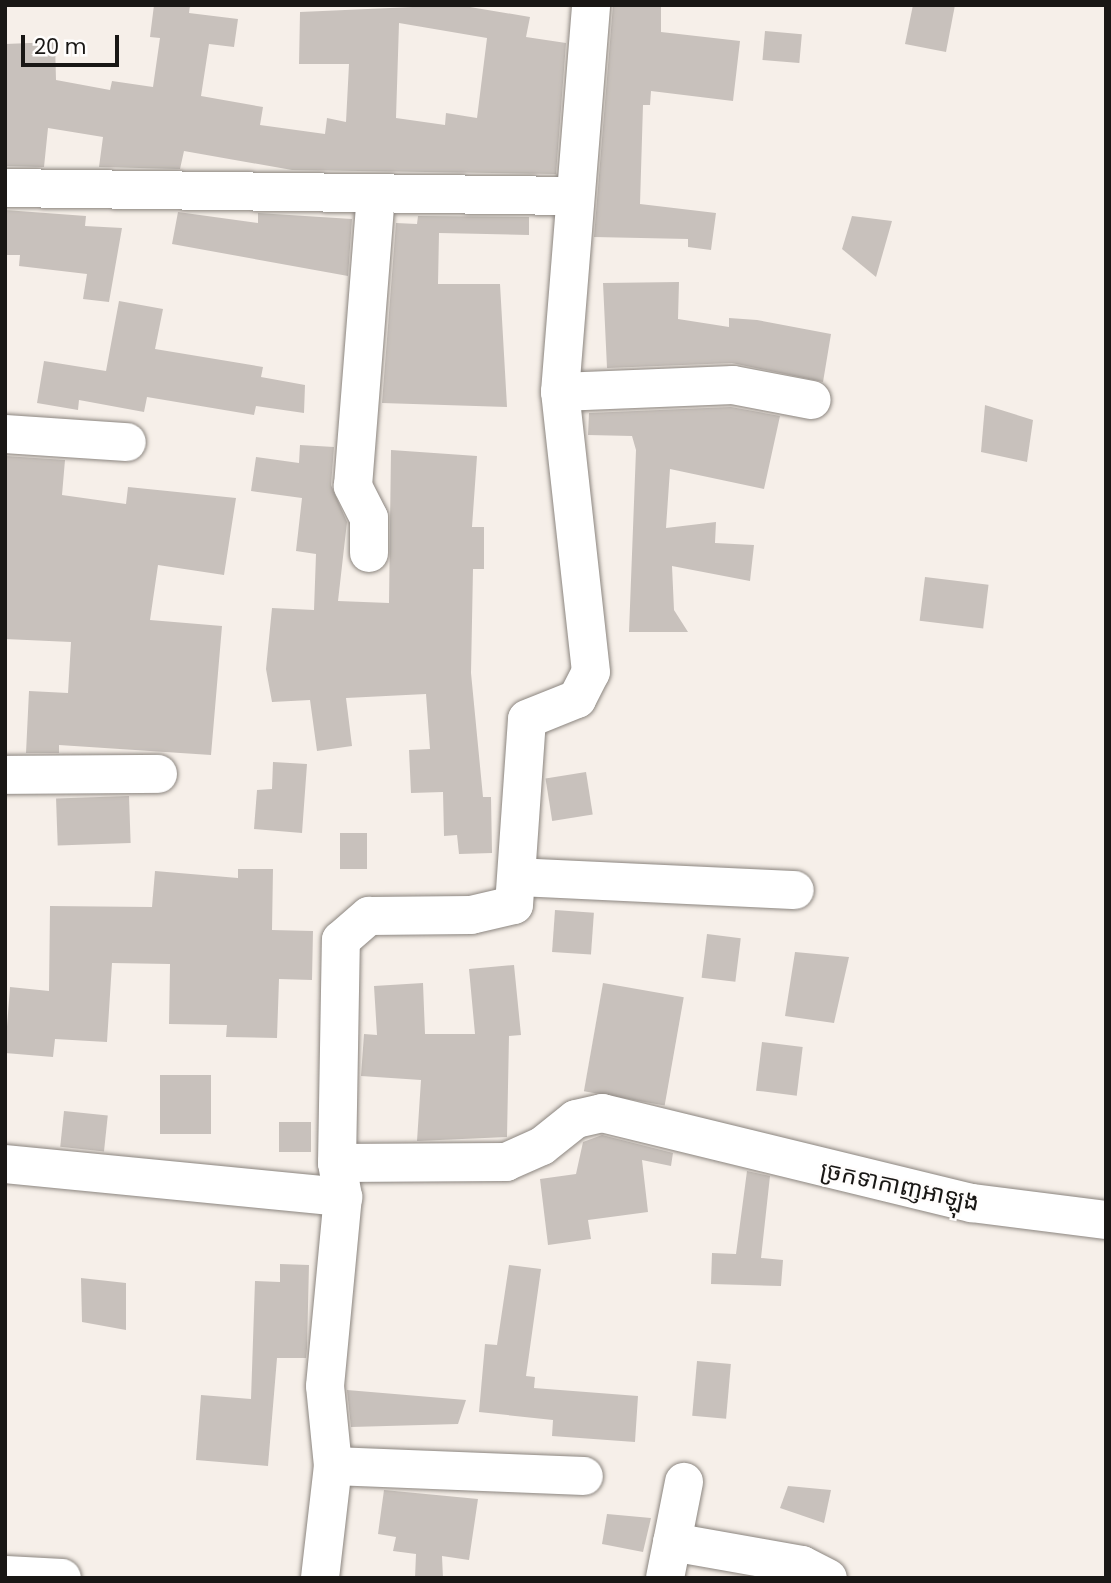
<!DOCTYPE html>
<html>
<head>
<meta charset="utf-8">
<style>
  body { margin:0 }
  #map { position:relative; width:1111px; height:1583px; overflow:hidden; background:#f6efe9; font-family:Poppins,"Noto Sans Khmer",sans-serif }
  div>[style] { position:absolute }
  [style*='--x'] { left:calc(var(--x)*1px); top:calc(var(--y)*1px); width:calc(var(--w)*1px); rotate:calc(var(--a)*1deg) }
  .building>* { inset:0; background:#c8c1bc; transform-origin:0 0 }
  .roads { filter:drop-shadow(0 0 2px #8b857f) drop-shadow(0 0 2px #8b857f) }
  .minor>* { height:38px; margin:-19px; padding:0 19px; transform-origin:19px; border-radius:19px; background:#fff }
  span { translate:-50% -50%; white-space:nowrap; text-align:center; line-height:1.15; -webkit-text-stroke:5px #fffdfc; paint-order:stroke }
  .street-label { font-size:24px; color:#191715 }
  .frame { position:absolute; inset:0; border:7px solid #191715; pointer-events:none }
  .scale { position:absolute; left:21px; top:35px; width:98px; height:32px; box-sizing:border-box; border:4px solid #191715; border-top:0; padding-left:9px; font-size:21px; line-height:24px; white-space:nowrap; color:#191715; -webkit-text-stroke:5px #fffdfc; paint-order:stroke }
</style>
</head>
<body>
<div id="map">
  <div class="building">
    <div style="clip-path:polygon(evenodd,154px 5px,190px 5px,189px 13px,238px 19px,234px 47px,209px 44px,201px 96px,263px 107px,260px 125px,325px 134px,327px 118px,346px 122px,349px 64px,299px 64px,300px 12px,458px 5px,530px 17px,526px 37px,566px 43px,556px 174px,292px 170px,184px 151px,180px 169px,99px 167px,103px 137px,48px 128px,44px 167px,5px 166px,5px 44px,55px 42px,56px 80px,110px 90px,112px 81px,153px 87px,160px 38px,150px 37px,154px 5px,399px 23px,487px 38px,477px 118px,446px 113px,445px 125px,396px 118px,399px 23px)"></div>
    <div style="clip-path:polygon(613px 5px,661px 5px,661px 32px,740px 41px,733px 101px,651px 91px,650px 105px,643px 105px,640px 204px,716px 213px,711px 250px,688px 247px,688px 239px,594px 237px)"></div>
    <div style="clip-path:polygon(913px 5px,955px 5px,946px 52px,905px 44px)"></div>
    <div style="left:765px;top:31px;width:37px;height:29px;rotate:5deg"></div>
    <div style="clip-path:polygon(5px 210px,86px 216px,85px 226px,122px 228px,109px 302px,83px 299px,87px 274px,19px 266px,20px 255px,5px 255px)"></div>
    <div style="clip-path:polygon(178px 212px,258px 223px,258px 213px,352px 219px,348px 276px,172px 244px)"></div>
    <div style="clip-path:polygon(418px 216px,529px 217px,529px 235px,439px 233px,438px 284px,500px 284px,507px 407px,382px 403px,396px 223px,417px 224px)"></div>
    <div style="clip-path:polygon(852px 216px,892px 221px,876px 277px,842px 249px)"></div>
    <div style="clip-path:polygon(679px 282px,678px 319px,729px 327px,729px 318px,757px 320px,831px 334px,823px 382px,732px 363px,607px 368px,603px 283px)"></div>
    <div style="clip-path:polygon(119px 301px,163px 309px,155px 349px,263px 367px,261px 377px,305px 385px,304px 413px,256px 406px,254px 415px,147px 397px,144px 412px,79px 400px,78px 410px,37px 403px,44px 361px,106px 371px)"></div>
    <div style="clip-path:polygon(985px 405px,1033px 420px,1027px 462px,981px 452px)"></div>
    <div style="clip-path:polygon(731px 407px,780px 416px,764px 489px,670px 469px,666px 528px,716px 522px,715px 543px,754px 545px,750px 581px,672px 566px,674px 610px,688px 632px,629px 632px,636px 450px,632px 436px,588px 435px,589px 413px)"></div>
    <div style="clip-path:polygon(300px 445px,334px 447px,331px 485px,347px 522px,338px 601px,389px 603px,391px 450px,477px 456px,472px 527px,484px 527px,484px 569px,473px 569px,471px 673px,483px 797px,491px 797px,492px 853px,459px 854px,457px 835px,444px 836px,443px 792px,411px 793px,409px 750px,430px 749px,426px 694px,346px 698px,352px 746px,317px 751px,310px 700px,272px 702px,266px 669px,272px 608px,314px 610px,316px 554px,296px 551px,302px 498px,251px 491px,256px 457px,299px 463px)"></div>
    <div style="clip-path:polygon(5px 456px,65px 460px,62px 495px,126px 504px,128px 487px,236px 498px,224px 575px,158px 565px,150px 620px,222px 626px,211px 755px,59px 745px,59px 753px,26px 753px,29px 691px,68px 693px,71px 642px,5px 639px)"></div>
    <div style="left:925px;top:577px;width:64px;height:44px;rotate:7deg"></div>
    <div style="clip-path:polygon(273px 762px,307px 764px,302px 833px,254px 829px,257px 790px,272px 789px)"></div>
    <div style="left:586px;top:772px;width:43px;height:41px;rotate:81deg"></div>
    <div style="left:129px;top:796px;width:47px;height:73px;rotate:88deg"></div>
    <div style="left:340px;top:833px;width:27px;height:36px"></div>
    <div style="clip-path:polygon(238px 869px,273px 869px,272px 930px,313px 931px,312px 980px,279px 979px,277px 1038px,226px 1037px,227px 1025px,169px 1024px,170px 964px,112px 963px,107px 1042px,55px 1039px,53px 1057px,5px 1053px,10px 987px,49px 991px,50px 906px,152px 907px,155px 871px,238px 878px)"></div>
    <div style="left:555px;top:910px;width:39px;height:42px;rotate:4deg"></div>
    <div style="left:707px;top:934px;width:34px;height:44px;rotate:7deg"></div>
    <div style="clip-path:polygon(795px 952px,849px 957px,834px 1023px,785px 1016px)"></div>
    <div style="clip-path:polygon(514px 965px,521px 1035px,509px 1036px,507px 1137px,417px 1141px,421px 1080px,361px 1076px,364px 1034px,377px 1035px,374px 986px,423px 983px,425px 1034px,475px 1034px,469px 969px)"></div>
    <div style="left:603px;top:983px;width:82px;height:110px;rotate:10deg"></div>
    <div style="left:762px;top:1042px;width:41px;height:49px;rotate:7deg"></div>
    <div style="left:160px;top:1075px;width:51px;height:59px"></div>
    <div style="left:64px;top:1111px;width:44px;height:36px;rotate:6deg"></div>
    <div style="left:311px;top:1122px;width:30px;height:32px;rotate:90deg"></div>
    <div style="clip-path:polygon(602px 1135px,673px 1153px,671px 1166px,642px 1160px,648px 1212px,588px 1220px,591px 1239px,548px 1245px,540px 1179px,576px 1174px,583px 1142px)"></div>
    <div style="clip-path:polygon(747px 1171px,770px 1176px,761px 1258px,783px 1260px,781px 1286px,711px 1284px,712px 1253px,736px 1254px)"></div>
    <div style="clip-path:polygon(280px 1264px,309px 1265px,307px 1348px,306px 1358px,277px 1358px,268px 1466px,196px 1460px,201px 1395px,251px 1399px,255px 1281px,280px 1282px)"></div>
    <div style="clip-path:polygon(509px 1265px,541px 1269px,526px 1376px,535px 1377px,534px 1388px,638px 1396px,635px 1442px,552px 1436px,553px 1420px,479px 1412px,485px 1344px,497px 1345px)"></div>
    <div style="clip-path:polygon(81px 1278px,126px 1283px,126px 1330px,82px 1322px)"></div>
    <div style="left:697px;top:1361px;width:34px;height:55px;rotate:5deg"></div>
    <div style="clip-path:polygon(347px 1390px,466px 1400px,458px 1424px,351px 1427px)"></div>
    <div style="clip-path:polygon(788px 1486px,831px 1490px,824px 1523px,780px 1508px)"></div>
    <div style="clip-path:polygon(384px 1490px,478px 1499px,469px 1560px,442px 1556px,443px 1578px,415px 1578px,416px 1554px,393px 1551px,396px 1537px,378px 1534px)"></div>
    <div style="clip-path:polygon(607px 1514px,651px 1518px,643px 1552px,602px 1544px)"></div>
  </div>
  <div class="roads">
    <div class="minor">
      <div style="--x:5;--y:188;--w:566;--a:0.81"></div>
      <div style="--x:560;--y:392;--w:173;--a:-2.3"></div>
      <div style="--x:733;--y:385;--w:80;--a:10.8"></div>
      <div style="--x:5;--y:434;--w:122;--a:3.8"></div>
      <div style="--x:369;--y:553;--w:35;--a:-90"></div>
      <div style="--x:369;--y:518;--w:36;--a:-117"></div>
      <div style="--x:353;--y:486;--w:292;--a:-85.5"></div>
      <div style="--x:5;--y:775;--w:153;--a:-0.4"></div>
      <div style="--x:517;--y:877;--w:278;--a:2.7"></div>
      <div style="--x:337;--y:1163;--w:169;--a:-0.3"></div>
      <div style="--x:506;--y:1162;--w:39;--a:-24"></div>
      <div style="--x:542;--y:1146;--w:43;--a:-38.5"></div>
      <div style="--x:576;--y:1119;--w:27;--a:-13"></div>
      <div style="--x:602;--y:1113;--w:381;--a:13.7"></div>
      <div style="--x:972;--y:1203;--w:135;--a:7.2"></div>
      <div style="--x:5;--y:1164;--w:340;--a:5.6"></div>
      <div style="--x:333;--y:1466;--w:251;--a:2.3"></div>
      <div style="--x:672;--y:1542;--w:132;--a:10"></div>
      <div style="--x:802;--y:1565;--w:29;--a:27"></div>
      <div style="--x:5;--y:1575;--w:57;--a:3"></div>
      <div style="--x:320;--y:1578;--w:113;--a:-83.4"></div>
      <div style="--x:333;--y:1466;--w:80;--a:-95.7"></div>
      <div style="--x:325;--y:1386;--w:190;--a:-84.6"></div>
      <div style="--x:343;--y:1197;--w:35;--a:-100"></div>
      <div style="--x:337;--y:1163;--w:223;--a:-89"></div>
      <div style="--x:341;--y:940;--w:37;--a:-41"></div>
      <div style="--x:369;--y:916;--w:102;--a:-0.6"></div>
      <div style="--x:471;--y:915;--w:44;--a:-13.1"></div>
      <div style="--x:514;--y:905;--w:186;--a:-86"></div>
      <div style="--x:527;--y:719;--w:54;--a:-21.8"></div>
      <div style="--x:577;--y:699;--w:30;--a:-63"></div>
      <div style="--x:591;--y:672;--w:282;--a:-96.3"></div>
      <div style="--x:560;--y:392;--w:388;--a:-85.4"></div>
      <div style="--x:665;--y:1578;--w:98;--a:-78.8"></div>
    </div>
  </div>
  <div class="street-label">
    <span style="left:900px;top:1186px;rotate:12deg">ច្រកទាកាញអាឡុង</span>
  </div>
  <div class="frame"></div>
  <div class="scale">20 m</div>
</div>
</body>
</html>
